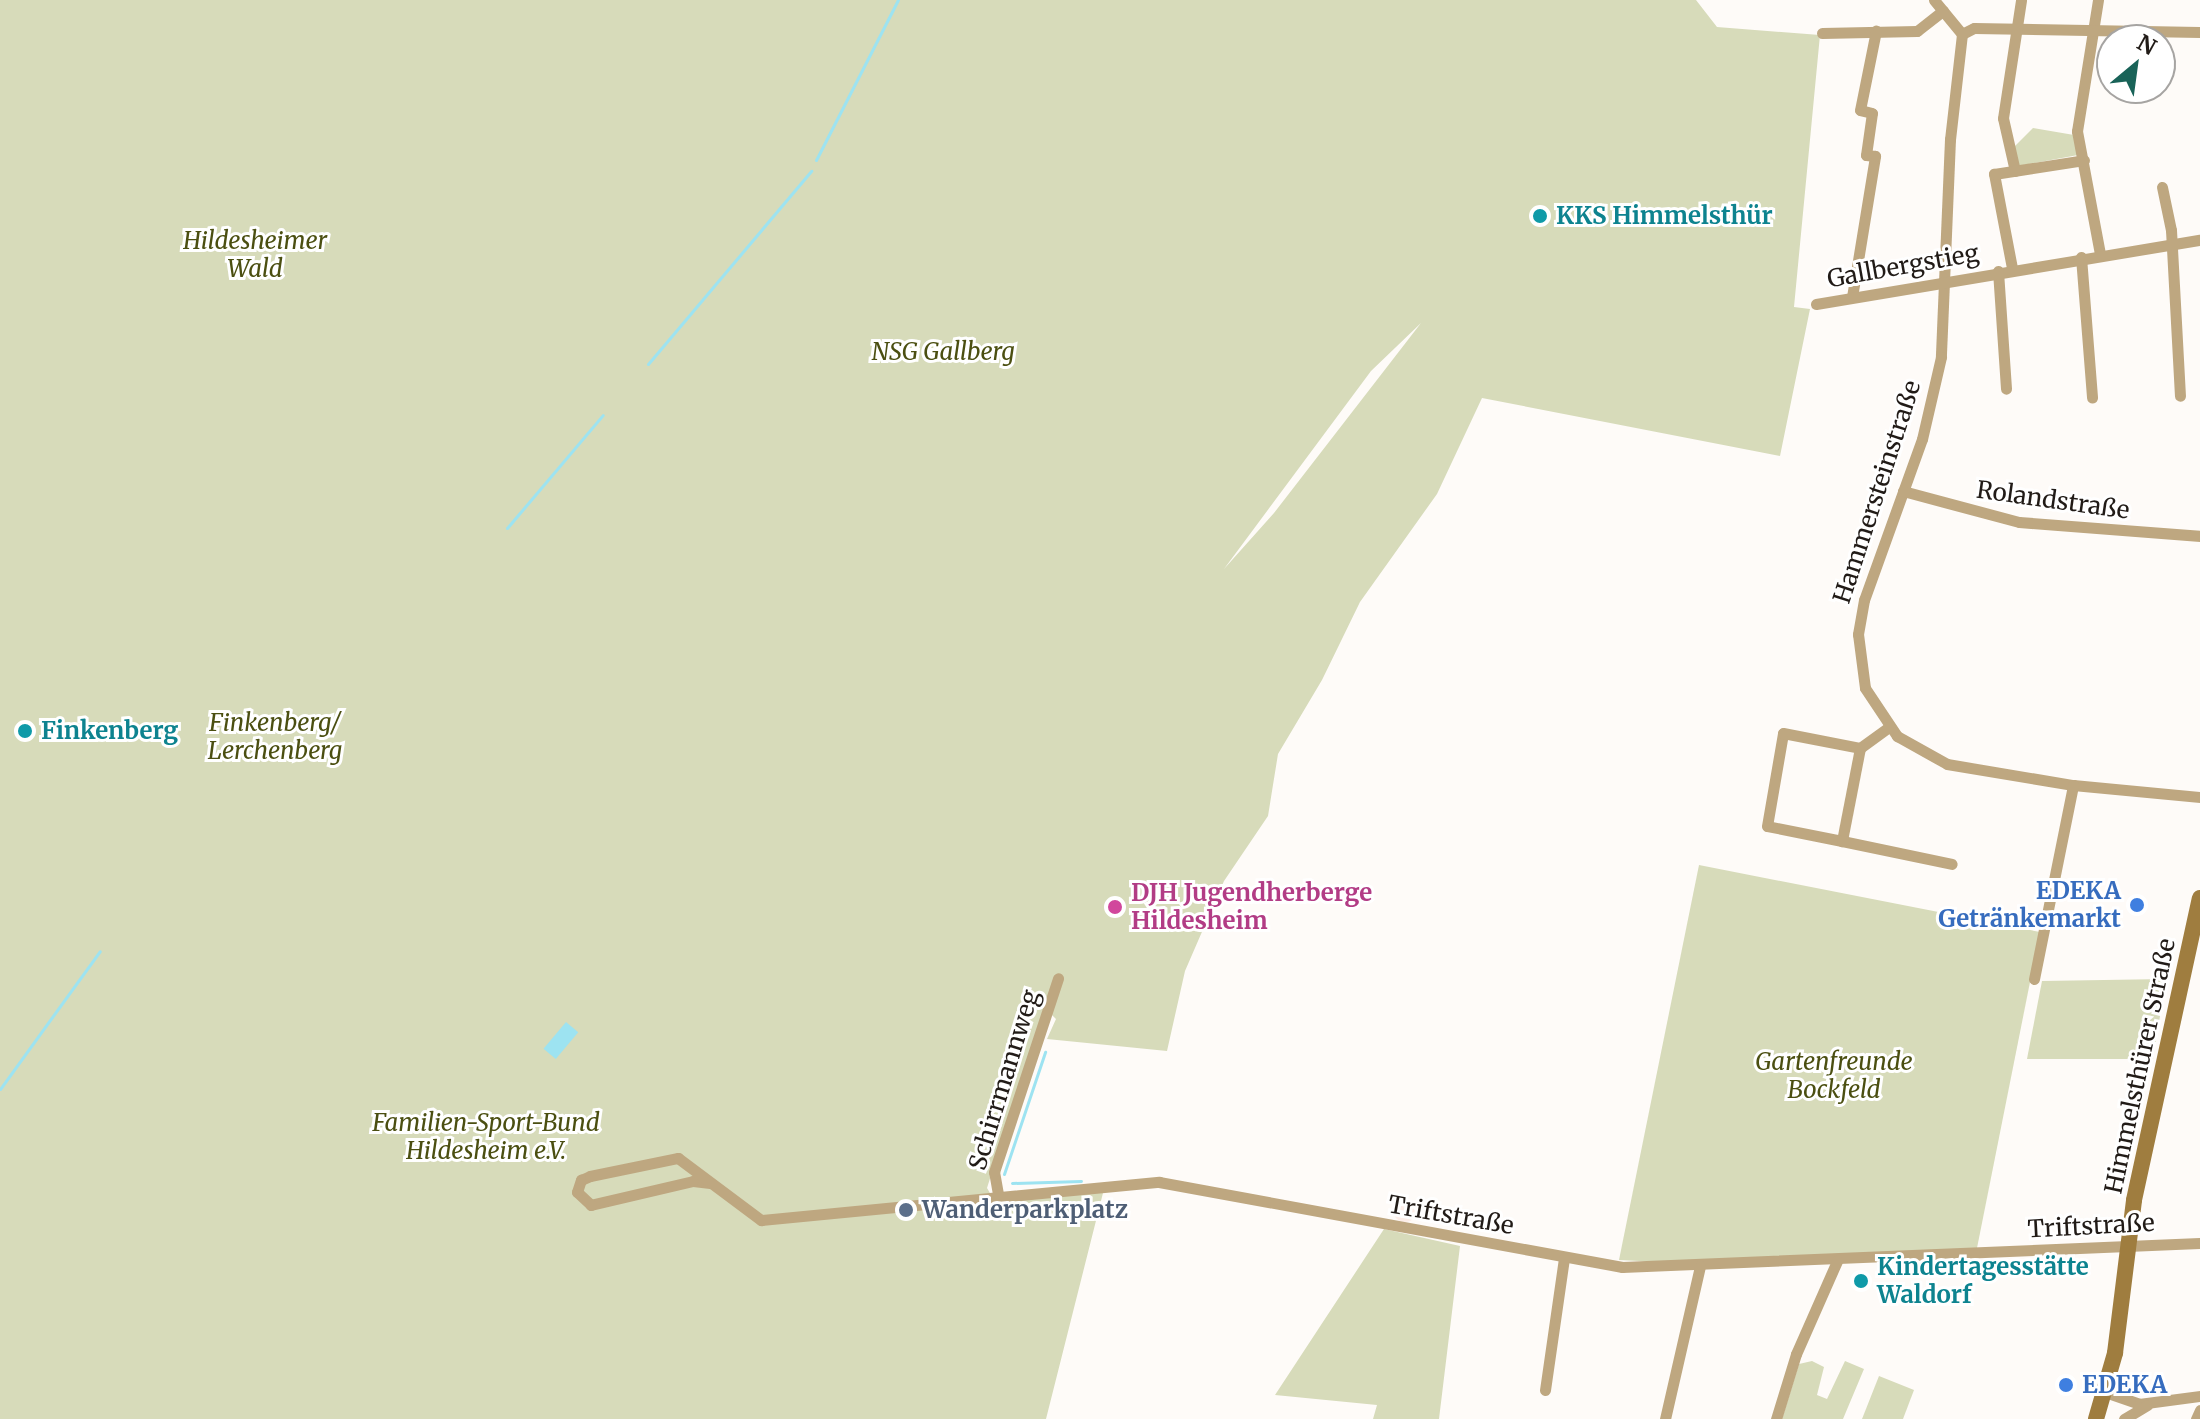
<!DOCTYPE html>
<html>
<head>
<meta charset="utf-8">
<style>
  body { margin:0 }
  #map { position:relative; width:2200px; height:1419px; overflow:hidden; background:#fefbf8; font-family:Merriweather,serif }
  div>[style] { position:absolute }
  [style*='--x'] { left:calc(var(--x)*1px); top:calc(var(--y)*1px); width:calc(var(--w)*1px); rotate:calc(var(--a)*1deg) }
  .industrial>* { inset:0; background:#fdeee8 }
  .round { border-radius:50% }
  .green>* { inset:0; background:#d7dbba }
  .water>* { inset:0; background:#9de3f1; transform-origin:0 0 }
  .stream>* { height:3px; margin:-1.5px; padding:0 1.5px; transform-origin:1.5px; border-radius:1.5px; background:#9de3f1 }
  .street>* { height:11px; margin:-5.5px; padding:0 5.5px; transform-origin:5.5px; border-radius:5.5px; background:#bea780 }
  .secondary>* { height:16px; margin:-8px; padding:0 8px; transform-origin:8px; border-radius:8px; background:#9f7d3f }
  .dots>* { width:22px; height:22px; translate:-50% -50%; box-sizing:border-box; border:4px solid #fff; border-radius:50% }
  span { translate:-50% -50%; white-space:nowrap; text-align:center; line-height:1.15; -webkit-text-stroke:6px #fff; paint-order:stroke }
  .culture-label { font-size:24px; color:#0d838f; font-weight:700 }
  .left { translate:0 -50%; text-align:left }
  .park-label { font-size:24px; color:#4b4f11; font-style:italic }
  .street-label { font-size:24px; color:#211b17 }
  .shop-label { font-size:24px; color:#366cbe; font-weight:700 }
  .right { translate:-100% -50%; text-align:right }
  .hotel-label { font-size:24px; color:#b23c85; font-weight:700 }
  .service-label { font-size:24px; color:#4e5e75; font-weight:700 }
  .north { position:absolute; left:2096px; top:24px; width:80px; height:80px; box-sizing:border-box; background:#fff; border:2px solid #a6a4a2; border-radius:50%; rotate:29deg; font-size:22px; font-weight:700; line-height:32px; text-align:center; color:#211b17 }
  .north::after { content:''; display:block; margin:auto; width:28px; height:36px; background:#196358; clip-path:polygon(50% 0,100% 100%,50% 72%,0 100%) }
</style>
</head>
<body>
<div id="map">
  <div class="industrial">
    <div class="round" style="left:1393px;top:1198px;width:24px;height:24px"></div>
  </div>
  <div class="green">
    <div style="clip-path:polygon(evenodd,0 0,1696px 0,1717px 27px,1820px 35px,1794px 307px,1810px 309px,1780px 456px,1482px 398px,1437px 494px,1360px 602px,1322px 680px,1278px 754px,1268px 816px,1224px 881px,1185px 971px,1167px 1051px,1047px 1039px,1056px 1019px,1044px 1007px,987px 1188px,994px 1200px,1104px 1189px,1046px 1419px,0 1419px,0 0,1421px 323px,1274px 513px,1224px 569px,1371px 371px,1421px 323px)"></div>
    <div style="clip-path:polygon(2033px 128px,2074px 135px,2078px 155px,2018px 166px,2014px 147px)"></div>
    <div style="clip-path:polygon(1699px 865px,2040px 932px,1977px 1248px,1700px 1264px,1619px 1260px)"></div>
    <div style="clip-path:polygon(2166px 979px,2153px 1059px,2027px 1059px,2042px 981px)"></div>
    <div style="clip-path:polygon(1384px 1229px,1460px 1246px,1439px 1419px,1373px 1419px,1377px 1405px,1275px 1395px)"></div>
    <div style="clip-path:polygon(1812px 1361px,1824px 1367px,1817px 1395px,1827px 1399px,1845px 1361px,1864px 1369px,1843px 1419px,1782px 1419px,1799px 1364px)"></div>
    <div style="clip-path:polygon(1879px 1376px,1914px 1390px,1903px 1419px,1862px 1419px)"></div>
  </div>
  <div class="water">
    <div style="left:566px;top:1022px;width:16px;height:35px;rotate:40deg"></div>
  </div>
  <div class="stream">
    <div style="--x:816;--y:160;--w:180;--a:-62.9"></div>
    <div style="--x:648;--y:364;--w:253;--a:-49.8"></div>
    <div style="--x:507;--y:528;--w:148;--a:-49.7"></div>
    <div style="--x:0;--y:1089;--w:170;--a:-54.1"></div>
    <div style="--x:1004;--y:1174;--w:129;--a:-71.4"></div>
    <div style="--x:1012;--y:1183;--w:69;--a:-1.7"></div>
  </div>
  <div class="street">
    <div style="--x:1934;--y:0;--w:44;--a:50.5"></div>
    <div style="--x:2098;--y:0;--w:133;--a:99.1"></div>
    <div style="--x:2077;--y:131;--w:125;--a:79.4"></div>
    <div style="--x:1822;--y:33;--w:95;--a:-1.2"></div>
    <div style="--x:1917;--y:31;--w:33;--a:-38"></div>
    <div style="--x:1962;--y:34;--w:106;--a:96.5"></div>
    <div style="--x:1950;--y:139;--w:218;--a:92.4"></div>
    <div style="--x:1941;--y:357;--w:84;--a:103"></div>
    <div style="--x:1922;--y:439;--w:171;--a:109.8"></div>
    <div style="--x:1864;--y:600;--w:35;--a:100"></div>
    <div style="--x:1858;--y:634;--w:54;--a:82.6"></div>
    <div style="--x:1865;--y:688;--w:58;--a:56.3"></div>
    <div style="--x:1897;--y:736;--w:57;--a:29.2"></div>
    <div style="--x:1947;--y:764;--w:128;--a:9.5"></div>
    <div style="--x:2073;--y:785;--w:128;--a:5.4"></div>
    <div style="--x:1962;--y:34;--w:13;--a:-27"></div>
    <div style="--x:1974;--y:28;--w:226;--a:1"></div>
    <div style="--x:2015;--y:171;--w:54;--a:-102.8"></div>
    <div style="--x:2003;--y:118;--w:119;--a:-81.3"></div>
    <div style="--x:2162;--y:187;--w:44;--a:78.2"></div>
    <div style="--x:2171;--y:230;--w:166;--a:86.9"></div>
    <div style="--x:2081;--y:257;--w:141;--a:85.5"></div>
    <div style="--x:2012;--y:268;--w:96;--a:-100.8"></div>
    <div style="--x:1994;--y:174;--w:91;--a:-8.8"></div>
    <div style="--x:1998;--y:271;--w:118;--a:86.1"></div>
    <div style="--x:1852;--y:297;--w:143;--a:-80.7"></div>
    <div style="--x:1875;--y:156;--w:9;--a:-174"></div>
    <div style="--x:1866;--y:155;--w:42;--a:-81.9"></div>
    <div style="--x:1872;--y:113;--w:12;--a:-166"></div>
    <div style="--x:1860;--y:110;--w:81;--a:-78.6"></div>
    <div style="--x:1816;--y:304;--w:389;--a:-9.5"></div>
    <div style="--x:1903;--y:491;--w:120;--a:15"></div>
    <div style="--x:2019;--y:522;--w:182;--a:4.4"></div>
    <div style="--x:1860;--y:748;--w:95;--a:101"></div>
    <div style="--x:1842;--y:841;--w:76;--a:-168.7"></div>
    <div style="--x:1767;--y:826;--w:94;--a:-80.2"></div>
    <div style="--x:1783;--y:733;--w:78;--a:11"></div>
    <div style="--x:1860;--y:748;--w:36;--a:-36"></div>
    <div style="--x:1842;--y:841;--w:112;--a:11.8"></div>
    <div style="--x:2034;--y:979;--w:198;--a:-78.6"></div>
    <div style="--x:710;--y:1183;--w:17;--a:-173"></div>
    <div style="--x:693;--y:1181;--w:105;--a:166.8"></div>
    <div style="--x:591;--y:1205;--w:19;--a:-137"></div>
    <div style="--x:577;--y:1192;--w:13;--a:-72"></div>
    <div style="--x:581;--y:1180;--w:10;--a:-24"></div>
    <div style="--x:590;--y:1176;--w:90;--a:-11.6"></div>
    <div style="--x:678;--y:1158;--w:104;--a:36.8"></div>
    <div style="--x:761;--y:1220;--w:400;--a:-5.5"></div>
    <div style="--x:1159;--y:1182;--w:471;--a:10.4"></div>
    <div style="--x:1622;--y:1267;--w:578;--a:-2.38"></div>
    <div style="--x:998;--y:1194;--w:22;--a:-100"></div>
    <div style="--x:994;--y:1172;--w:204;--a:-71.7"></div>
    <div style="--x:1545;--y:1390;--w:133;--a:-81.8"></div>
    <div style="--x:2105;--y:1392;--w:36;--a:19"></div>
    <div style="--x:2139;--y:1404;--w:62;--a:-7.5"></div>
    <div style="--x:1665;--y:1419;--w:157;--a:-77.1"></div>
    <div style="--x:1776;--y:1419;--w:68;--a:-72.9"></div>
    <div style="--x:1796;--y:1354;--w:102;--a:-66.2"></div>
    <div style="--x:2124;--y:1419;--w:27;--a:-31"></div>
    <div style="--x:2196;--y:1419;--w:10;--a:-66"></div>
  </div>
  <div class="secondary">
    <div style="--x:2096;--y:1419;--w:69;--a:-73.9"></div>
    <div style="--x:2115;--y:1353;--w:154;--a:-82.9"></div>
    <div style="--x:2134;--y:1200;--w:309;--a:-77.7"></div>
  </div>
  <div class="dots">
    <div style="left:1540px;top:216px;background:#0f9aa8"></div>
    <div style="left:25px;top:731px;background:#0f9aa8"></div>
    <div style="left:2137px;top:905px;background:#3f7fe0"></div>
    <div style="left:1115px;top:907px;background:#d1479c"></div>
    <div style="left:906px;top:1210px;background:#5c6f8a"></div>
    <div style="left:1861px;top:1281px;background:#0f9aa8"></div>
    <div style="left:2066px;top:1385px;background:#3f7fe0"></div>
  </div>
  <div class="culture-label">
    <span class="left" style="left:1556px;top:216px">KKS Himmelsthür</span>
    <span class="left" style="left:41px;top:731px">Finkenberg</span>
    <span class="left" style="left:1877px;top:1281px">Kindertagesstätte<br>Waldorf</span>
  </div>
  <div class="park-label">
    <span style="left:255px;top:255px">Hildesheimer<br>Wald</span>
    <span style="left:943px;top:352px">NSG Gallberg</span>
    <span style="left:275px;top:737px">Finkenberg/<br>Lerchenberg</span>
    <span style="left:1834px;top:1076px">Gartenfreunde<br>Bockfeld</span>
    <span style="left:486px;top:1137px">Familien-Sport-Bund<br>Hildesheim e.V.</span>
  </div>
  <div class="street-label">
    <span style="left:1903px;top:266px;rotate:-10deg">Gallbergstieg</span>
    <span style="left:1877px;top:492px;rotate:-72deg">Hammersteinstraße</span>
    <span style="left:2053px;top:500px;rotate:8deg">Rolandstraße</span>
    <span style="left:2140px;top:1066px;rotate:-78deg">Himmelsthürer Straße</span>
    <span style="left:1004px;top:1080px;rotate:-73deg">Schirrmannweg</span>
    <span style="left:1451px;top:1215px;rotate:10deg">Triftstraße</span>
    <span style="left:2091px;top:1226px;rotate:-3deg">Triftstraße</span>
  </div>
  <div class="shop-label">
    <span class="right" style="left:2121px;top:905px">EDEKA<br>Getränkemarkt</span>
    <span class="left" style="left:2082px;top:1385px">EDEKA</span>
  </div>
  <div class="hotel-label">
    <span class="left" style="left:1131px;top:907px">DJH Jugendherberge<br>Hildesheim</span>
  </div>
  <div class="service-label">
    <span class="left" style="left:922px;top:1210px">Wanderparkplatz</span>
  </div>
  <div class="north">N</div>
</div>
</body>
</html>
